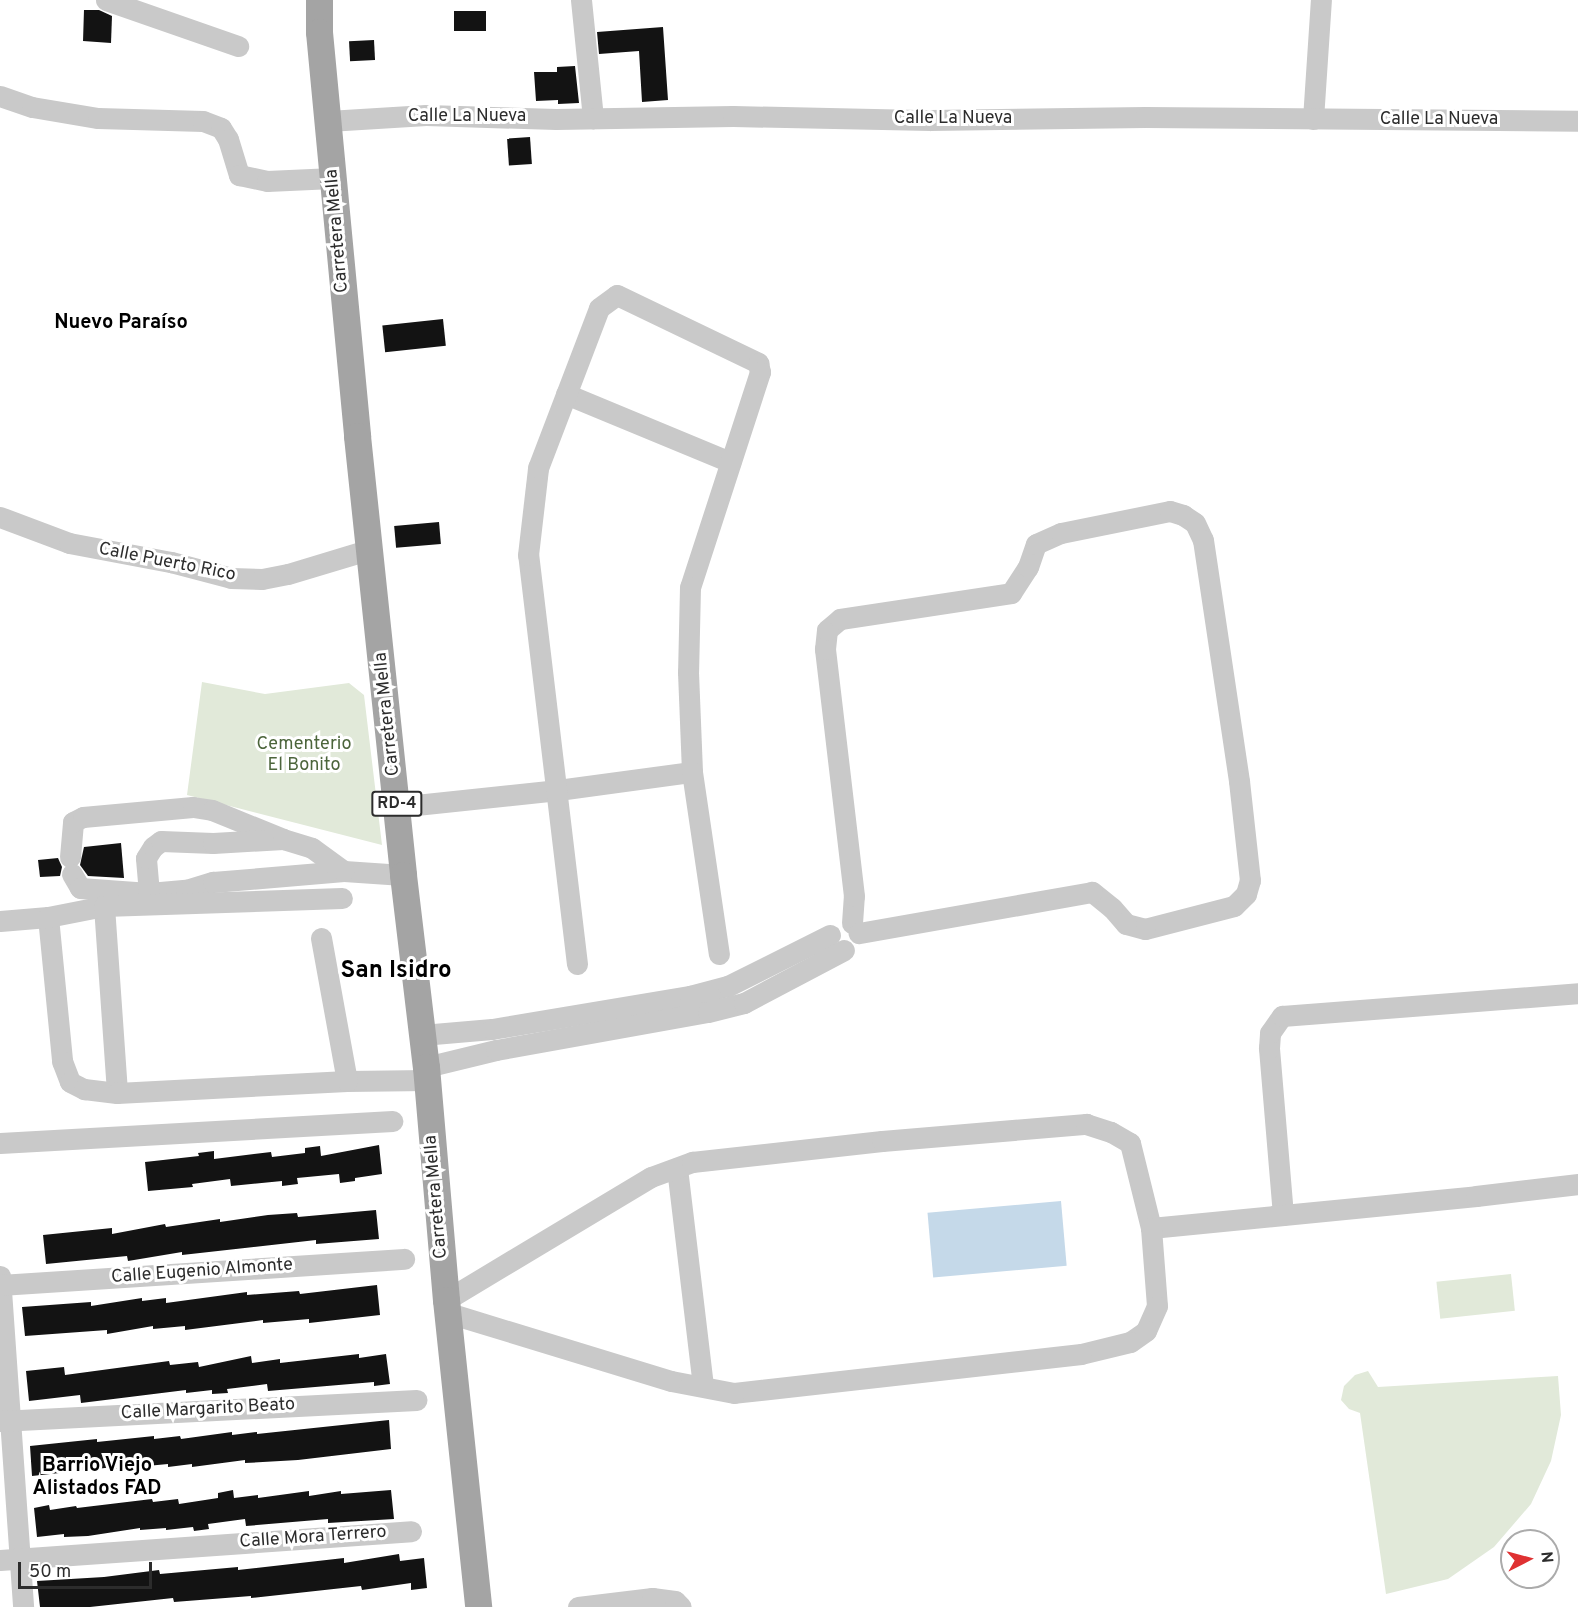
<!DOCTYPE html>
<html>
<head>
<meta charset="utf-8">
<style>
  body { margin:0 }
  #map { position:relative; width:1578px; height:1607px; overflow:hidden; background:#fff; font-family:Overpass,sans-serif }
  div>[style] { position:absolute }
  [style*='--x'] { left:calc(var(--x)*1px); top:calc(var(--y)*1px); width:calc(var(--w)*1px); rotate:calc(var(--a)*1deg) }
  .green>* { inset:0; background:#e1e9d9; transform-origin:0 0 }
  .water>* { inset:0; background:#c5d9e9; transform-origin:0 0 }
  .building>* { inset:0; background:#131313; transform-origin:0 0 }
  .minor>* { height:21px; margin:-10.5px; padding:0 10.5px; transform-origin:10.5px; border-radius:10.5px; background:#c9c9c9 }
  .major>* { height:27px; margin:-13.5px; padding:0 13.5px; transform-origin:13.5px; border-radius:13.5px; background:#a4a4a4 }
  span { translate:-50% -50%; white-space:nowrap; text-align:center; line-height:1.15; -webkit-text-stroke:6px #fff; paint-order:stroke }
  .shield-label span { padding:2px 4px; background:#fff; border:2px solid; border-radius:4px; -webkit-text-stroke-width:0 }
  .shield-label { font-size:16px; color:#2c2c2c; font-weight:700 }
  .street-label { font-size:18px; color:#2c2c2c }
  .park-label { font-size:18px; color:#4c653b }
  .neighbourhood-label { font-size:20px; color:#000; font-weight:700 }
  .district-label { font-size:24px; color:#000; font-weight:700 }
  .north { position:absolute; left:1500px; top:1529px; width:60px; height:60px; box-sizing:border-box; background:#fff; border:2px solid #ababab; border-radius:50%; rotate:84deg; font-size:16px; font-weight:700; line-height:24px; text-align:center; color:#2c2c2c }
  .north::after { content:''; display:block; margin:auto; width:21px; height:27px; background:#df3132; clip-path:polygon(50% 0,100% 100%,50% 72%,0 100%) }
  .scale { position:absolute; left:18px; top:1562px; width:134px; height:27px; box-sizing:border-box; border:3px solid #2c2c2c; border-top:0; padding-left:8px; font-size:18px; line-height:21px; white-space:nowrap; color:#2c2c2c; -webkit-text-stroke:4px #fff; paint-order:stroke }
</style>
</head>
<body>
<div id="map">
  <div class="green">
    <div style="clip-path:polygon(202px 682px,265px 694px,349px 683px,364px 695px,382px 845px,187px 795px)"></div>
    <div style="left:1511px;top:1274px;width:37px;height:75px;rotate:84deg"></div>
    <div style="clip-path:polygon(1368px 1371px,1378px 1387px,1558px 1376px,1561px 1415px,1551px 1461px,1531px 1504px,1494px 1547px,1448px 1579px,1386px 1594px,1360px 1413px,1349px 1409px,1341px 1400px,1344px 1386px,1355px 1375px)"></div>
  </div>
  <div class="water">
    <div style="left:1061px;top:1201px;width:65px;height:134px;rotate:85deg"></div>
  </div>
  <div class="building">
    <div style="clip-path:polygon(84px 10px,99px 10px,112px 16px,111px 43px,83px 41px)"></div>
    <div style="left:486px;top:11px;width:20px;height:32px;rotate:90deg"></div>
    <div style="clip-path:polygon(663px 27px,668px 100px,642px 102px,639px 51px,599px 54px,597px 32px)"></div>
    <div style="left:374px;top:40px;width:20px;height:25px;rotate:87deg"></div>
    <div style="clip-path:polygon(575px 66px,579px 103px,558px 104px,558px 100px,536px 101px,534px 72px,557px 72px,557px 67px)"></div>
    <div style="left:530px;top:137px;width:27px;height:23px;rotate:86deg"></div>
    <div style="left:443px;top:319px;width:27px;height:61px;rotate:84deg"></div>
    <div style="left:439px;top:522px;width:22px;height:45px;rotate:85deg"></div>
    <div style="clip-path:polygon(121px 843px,124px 878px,88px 876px,80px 865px,84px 847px)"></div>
    <div style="clip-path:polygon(58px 858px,62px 867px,60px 876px,40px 877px,38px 860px)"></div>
    <div style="clip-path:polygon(379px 1145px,382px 1174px,355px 1178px,355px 1181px,340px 1183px,339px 1174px,297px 1178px,298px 1184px,282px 1186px,282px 1181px,231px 1186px,230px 1179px,192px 1184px,193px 1187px,148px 1191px,145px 1162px,199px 1156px,198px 1153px,214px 1151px,214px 1159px,271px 1152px,272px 1157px,305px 1153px,305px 1148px,320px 1146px,321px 1156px)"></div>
    <div style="clip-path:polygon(376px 1210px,379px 1239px,316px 1244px,316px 1240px,182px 1255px,182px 1252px,128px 1261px,127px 1256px,46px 1264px,43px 1235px,112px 1228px,112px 1234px,165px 1224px,166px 1227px,220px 1219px,220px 1222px,268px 1215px,297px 1213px,298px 1217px)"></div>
    <div style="clip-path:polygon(377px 1285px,380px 1315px,309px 1323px,309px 1319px,263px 1323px,263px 1320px,185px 1330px,185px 1326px,153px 1329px,153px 1326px,107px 1334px,107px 1330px,25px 1336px,22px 1307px,91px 1302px,91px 1306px,142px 1298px,142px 1301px,166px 1298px,166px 1303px,247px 1292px,247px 1295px,299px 1291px,300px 1294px)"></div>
    <div style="clip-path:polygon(359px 1354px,359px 1358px,386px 1354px,390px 1384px,374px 1386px,374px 1382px,268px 1391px,267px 1384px,227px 1389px,228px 1393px,212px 1394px,212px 1390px,186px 1393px,186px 1390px,81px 1403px,80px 1395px,29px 1401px,26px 1371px,64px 1367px,65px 1375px,169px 1361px,170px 1365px,198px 1362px,199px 1367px,251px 1356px,252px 1363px,280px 1359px,280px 1363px)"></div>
    <div style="clip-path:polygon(389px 1420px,391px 1449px,298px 1460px,245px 1463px,245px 1460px,192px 1467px,192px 1464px,168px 1467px,168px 1464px,115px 1469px,114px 1467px,32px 1476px,30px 1446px,97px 1439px,97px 1442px,154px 1436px,154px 1439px,180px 1436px,181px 1439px,232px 1432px,232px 1435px,257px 1432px,257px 1434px)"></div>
    <div style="clip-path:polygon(233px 1490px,234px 1498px,258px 1495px,258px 1498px,309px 1491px,309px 1496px,341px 1491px,341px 1494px,391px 1490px,394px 1519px,328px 1523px,328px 1519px,246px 1526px,245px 1519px,208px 1524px,209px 1529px,194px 1531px,193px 1527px,166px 1530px,166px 1528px,140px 1530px,140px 1528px,88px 1536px,64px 1537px,64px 1534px,37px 1537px,34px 1508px,49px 1505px,50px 1510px,76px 1506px,77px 1508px,152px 1499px,153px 1502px,178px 1499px,179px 1504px,218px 1498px,218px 1493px)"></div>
    <div style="clip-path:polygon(399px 1554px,400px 1561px,424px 1558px,427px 1588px,411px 1590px,411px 1583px,362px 1590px,361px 1586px,251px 1598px,251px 1596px,174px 1602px,173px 1598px,90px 1607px,40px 1607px,37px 1581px,104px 1577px,159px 1570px,160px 1574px,238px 1567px,238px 1570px,344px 1558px,344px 1563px)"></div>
  </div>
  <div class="minor">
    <div style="--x:106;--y:0;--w:140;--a:19.2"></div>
    <div style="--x:581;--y:0;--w:119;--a:84.2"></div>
    <div style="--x:0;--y:96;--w:34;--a:19"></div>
    <div style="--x:32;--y:107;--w:67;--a:9.5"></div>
    <div style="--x:98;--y:118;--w:105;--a:1.6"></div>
    <div style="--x:203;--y:121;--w:19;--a:21"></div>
    <div style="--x:221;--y:128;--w:13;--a:58"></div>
    <div style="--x:228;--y:139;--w:38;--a:73"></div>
    <div style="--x:239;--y:175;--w:29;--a:12"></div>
    <div style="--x:267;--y:181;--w:66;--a:-2.6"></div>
    <div style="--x:1313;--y:119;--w:119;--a:-86.2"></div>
    <div style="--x:328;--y:121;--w:98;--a:-3.5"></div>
    <div style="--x:426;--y:115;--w:130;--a:1.8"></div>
    <div style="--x:556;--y:119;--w:177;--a:-1"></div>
    <div style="--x:733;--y:116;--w:197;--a:1.2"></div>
    <div style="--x:930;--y:120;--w:215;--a:-0.8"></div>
    <div style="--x:1145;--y:117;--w:433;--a:0.5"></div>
    <div style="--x:566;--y:394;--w:178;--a:22.5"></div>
    <div style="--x:0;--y:517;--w:74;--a:20.6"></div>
    <div style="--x:69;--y:543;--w:104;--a:10.6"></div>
    <div style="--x:171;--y:562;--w:62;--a:14.9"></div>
    <div style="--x:231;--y:578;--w:31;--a:2"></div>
    <div style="--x:262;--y:579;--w:26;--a:-11"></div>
    <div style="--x:288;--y:574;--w:87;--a:-16.8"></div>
    <div style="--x:397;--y:807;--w:162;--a:-6"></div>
    <div style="--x:558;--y:790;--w:135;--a:-7.7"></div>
    <div style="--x:70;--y:857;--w:35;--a:-85"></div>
    <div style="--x:73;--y:822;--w:11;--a:-27"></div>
    <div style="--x:83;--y:817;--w:110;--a:-5.2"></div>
    <div style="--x:193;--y:807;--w:19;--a:9"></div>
    <div style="--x:212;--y:810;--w:77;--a:22.2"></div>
    <div style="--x:72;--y:874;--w:16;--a:60"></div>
    <div style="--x:80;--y:888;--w:69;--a:4.1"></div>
    <div style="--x:149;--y:893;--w:37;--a:-5"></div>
    <div style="--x:186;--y:890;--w:28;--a:-17"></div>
    <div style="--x:213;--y:882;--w:131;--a:-4.8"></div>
    <div style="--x:344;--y:871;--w:59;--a:3.9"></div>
    <div style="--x:149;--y:893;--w:35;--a:-95"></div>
    <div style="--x:146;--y:858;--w:13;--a:-58"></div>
    <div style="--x:153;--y:847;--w:10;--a:-37"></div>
    <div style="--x:161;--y:841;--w:52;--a:2.2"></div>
    <div style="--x:213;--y:843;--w:70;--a:-3.3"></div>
    <div style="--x:283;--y:839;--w:30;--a:17"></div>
    <div style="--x:312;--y:848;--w:39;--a:36"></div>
    <div style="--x:104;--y:906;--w:187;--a:86"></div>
    <div style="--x:48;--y:917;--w:145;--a:84.4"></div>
    <div style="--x:62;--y:1061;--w:22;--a:69"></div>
    <div style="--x:70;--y:1082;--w:16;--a:27"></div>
    <div style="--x:84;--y:1089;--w:33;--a:7"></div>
    <div style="--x:117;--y:1093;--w:230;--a:-3"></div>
    <div style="--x:347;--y:1081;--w:80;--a:-0.7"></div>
    <div style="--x:0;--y:921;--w:48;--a:-4.8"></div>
    <div style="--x:48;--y:917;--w:57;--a:-11.1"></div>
    <div style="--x:104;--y:906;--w:238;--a:-1.9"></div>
    <div style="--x:852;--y:923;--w:27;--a:-86"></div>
    <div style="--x:854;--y:896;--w:249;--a:-96.7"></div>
    <div style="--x:825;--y:649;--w:19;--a:-84"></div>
    <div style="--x:827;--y:630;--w:17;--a:-40"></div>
    <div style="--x:840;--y:619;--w:173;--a:-8.6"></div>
    <div style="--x:1011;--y:593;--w:31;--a:-57"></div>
    <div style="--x:1028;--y:567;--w:24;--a:-71"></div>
    <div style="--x:1036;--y:544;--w:27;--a:-24"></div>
    <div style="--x:1061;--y:533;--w:111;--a:-11.4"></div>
    <div style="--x:1170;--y:511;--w:14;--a:17"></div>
    <div style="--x:1183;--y:515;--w:14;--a:34"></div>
    <div style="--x:1195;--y:523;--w:19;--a:65"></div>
    <div style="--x:1203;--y:540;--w:244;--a:81.5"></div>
    <div style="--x:1239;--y:781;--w:100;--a:83.7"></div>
    <div style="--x:1250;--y:880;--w:15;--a:106"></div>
    <div style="--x:1246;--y:894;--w:17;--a:135"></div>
    <div style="--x:1234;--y:906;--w:92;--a:165.5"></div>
    <div style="--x:1145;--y:929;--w:20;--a:-165"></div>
    <div style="--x:1126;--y:924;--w:21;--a:-131"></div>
    <div style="--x:1112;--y:908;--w:26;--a:-141"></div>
    <div style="--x:1092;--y:892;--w:237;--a:170"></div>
    <div style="--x:321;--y:938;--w:145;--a:79.7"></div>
    <div style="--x:577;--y:964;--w:412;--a:-96.8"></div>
    <div style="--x:528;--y:555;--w:88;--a:-83.4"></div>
    <div style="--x:538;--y:468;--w:171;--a:-69.1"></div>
    <div style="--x:599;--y:308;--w:22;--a:-36"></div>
    <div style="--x:617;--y:295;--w:157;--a:25.7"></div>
    <div style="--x:758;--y:363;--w:9;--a:77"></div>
    <div style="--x:760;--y:372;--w:226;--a:108"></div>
    <div style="--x:690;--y:587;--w:85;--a:91.3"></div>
    <div style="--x:688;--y:672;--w:100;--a:87.7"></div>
    <div style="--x:692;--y:772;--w:184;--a:81.6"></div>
    <div style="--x:422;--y:1035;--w:70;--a:-4.9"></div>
    <div style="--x:492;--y:1029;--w:201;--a:-9.5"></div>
    <div style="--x:690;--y:996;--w:39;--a:-15"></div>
    <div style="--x:728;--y:986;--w:114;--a:-26.6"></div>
    <div style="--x:426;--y:1067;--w:72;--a:-13.7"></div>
    <div style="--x:496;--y:1050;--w:215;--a:-10.2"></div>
    <div style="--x:708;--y:1012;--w:37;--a:-14"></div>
    <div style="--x:744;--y:1003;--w:113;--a:-27.9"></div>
    <div style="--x:0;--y:1143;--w:393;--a:-3.2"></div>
    <div style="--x:677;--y:1168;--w:219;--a:83.2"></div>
    <div style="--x:1283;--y:1215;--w:168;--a:-94.8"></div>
    <div style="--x:1269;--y:1048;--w:15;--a:-86"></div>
    <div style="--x:1270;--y:1033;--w:21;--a:-55"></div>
    <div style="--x:1282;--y:1016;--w:297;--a:-4.4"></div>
    <div style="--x:1151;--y:1228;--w:327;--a:-5.6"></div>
    <div style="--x:1476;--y:1196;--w:103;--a:-6.7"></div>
    <div style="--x:0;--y:1276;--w:332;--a:86"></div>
    <div style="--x:0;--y:1285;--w:405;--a:-3.7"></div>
    <div style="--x:446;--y:1300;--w:239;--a:-31"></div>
    <div style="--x:651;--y:1177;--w:44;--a:-20.1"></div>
    <div style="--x:692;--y:1162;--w:191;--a:-6.3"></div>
    <div style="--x:882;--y:1141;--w:205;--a:-4.8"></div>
    <div style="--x:1086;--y:1124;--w:26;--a:18"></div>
    <div style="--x:1111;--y:1132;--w:22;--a:30"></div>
    <div style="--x:1130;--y:1143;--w:88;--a:76.1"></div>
    <div style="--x:1151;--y:1228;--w:78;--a:85.6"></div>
    <div style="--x:1157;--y:1306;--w:27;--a:114"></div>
    <div style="--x:1146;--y:1331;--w:19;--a:145"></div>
    <div style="--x:1130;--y:1342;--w:50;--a:166.2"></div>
    <div style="--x:1081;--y:1354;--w:349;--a:173.6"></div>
    <div style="--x:734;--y:1393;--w:64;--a:-169.2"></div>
    <div style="--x:671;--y:1381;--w:233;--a:-163"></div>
    <div style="--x:0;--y:1421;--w:417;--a:-2.9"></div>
    <div style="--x:0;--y:1560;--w:412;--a:-4"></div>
    <div style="--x:578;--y:1607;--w:75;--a:-6.9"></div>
    <div style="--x:652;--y:1598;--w:23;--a:7"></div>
    <div style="--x:675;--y:1601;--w:8;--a:45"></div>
  </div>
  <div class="major">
    <div style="--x:319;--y:0;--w:32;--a:90"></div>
    <div style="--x:319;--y:32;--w:406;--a:84.6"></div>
    <div style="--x:357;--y:436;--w:441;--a:84"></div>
    <div style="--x:403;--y:875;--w:193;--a:83.2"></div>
    <div style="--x:426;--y:1067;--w:234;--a:85.1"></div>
    <div style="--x:446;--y:1300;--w:309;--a:84"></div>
  </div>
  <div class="shield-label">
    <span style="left:397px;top:804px">RD-4</span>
  </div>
  <div class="street-label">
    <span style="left:467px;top:117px">Calle La Nueva</span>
    <span style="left:953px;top:119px">Calle La Nueva</span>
    <span style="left:1439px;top:120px">Calle La Nueva</span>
    <span style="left:338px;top:231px;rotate:-95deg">Carretera Mella</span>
    <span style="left:167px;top:563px;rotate:11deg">Calle Puerto Rico</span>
    <span style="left:388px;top:714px;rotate:-96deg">Carretera Mella</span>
    <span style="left:437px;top:1197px;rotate:-95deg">Carretera Mella</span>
    <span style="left:202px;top:1272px;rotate:-4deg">Calle Eugenio Almonte</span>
    <span style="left:208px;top:1410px;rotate:-3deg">Calle Margarito Beato</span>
    <span style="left:313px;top:1538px;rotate:-4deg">Calle Mora Terrero</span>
  </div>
  <div class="park-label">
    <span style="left:304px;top:756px">Cementerio<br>El Bonito</span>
  </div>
  <div class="neighbourhood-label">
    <span style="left:121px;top:323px">Nuevo Paraíso</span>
    <span style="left:97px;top:1478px">Barrio Viejo<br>Alistados FAD</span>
  </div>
  <div class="district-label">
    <span style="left:396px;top:972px">San Isidro</span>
  </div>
  <div class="north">N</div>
  <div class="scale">50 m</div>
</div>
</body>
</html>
